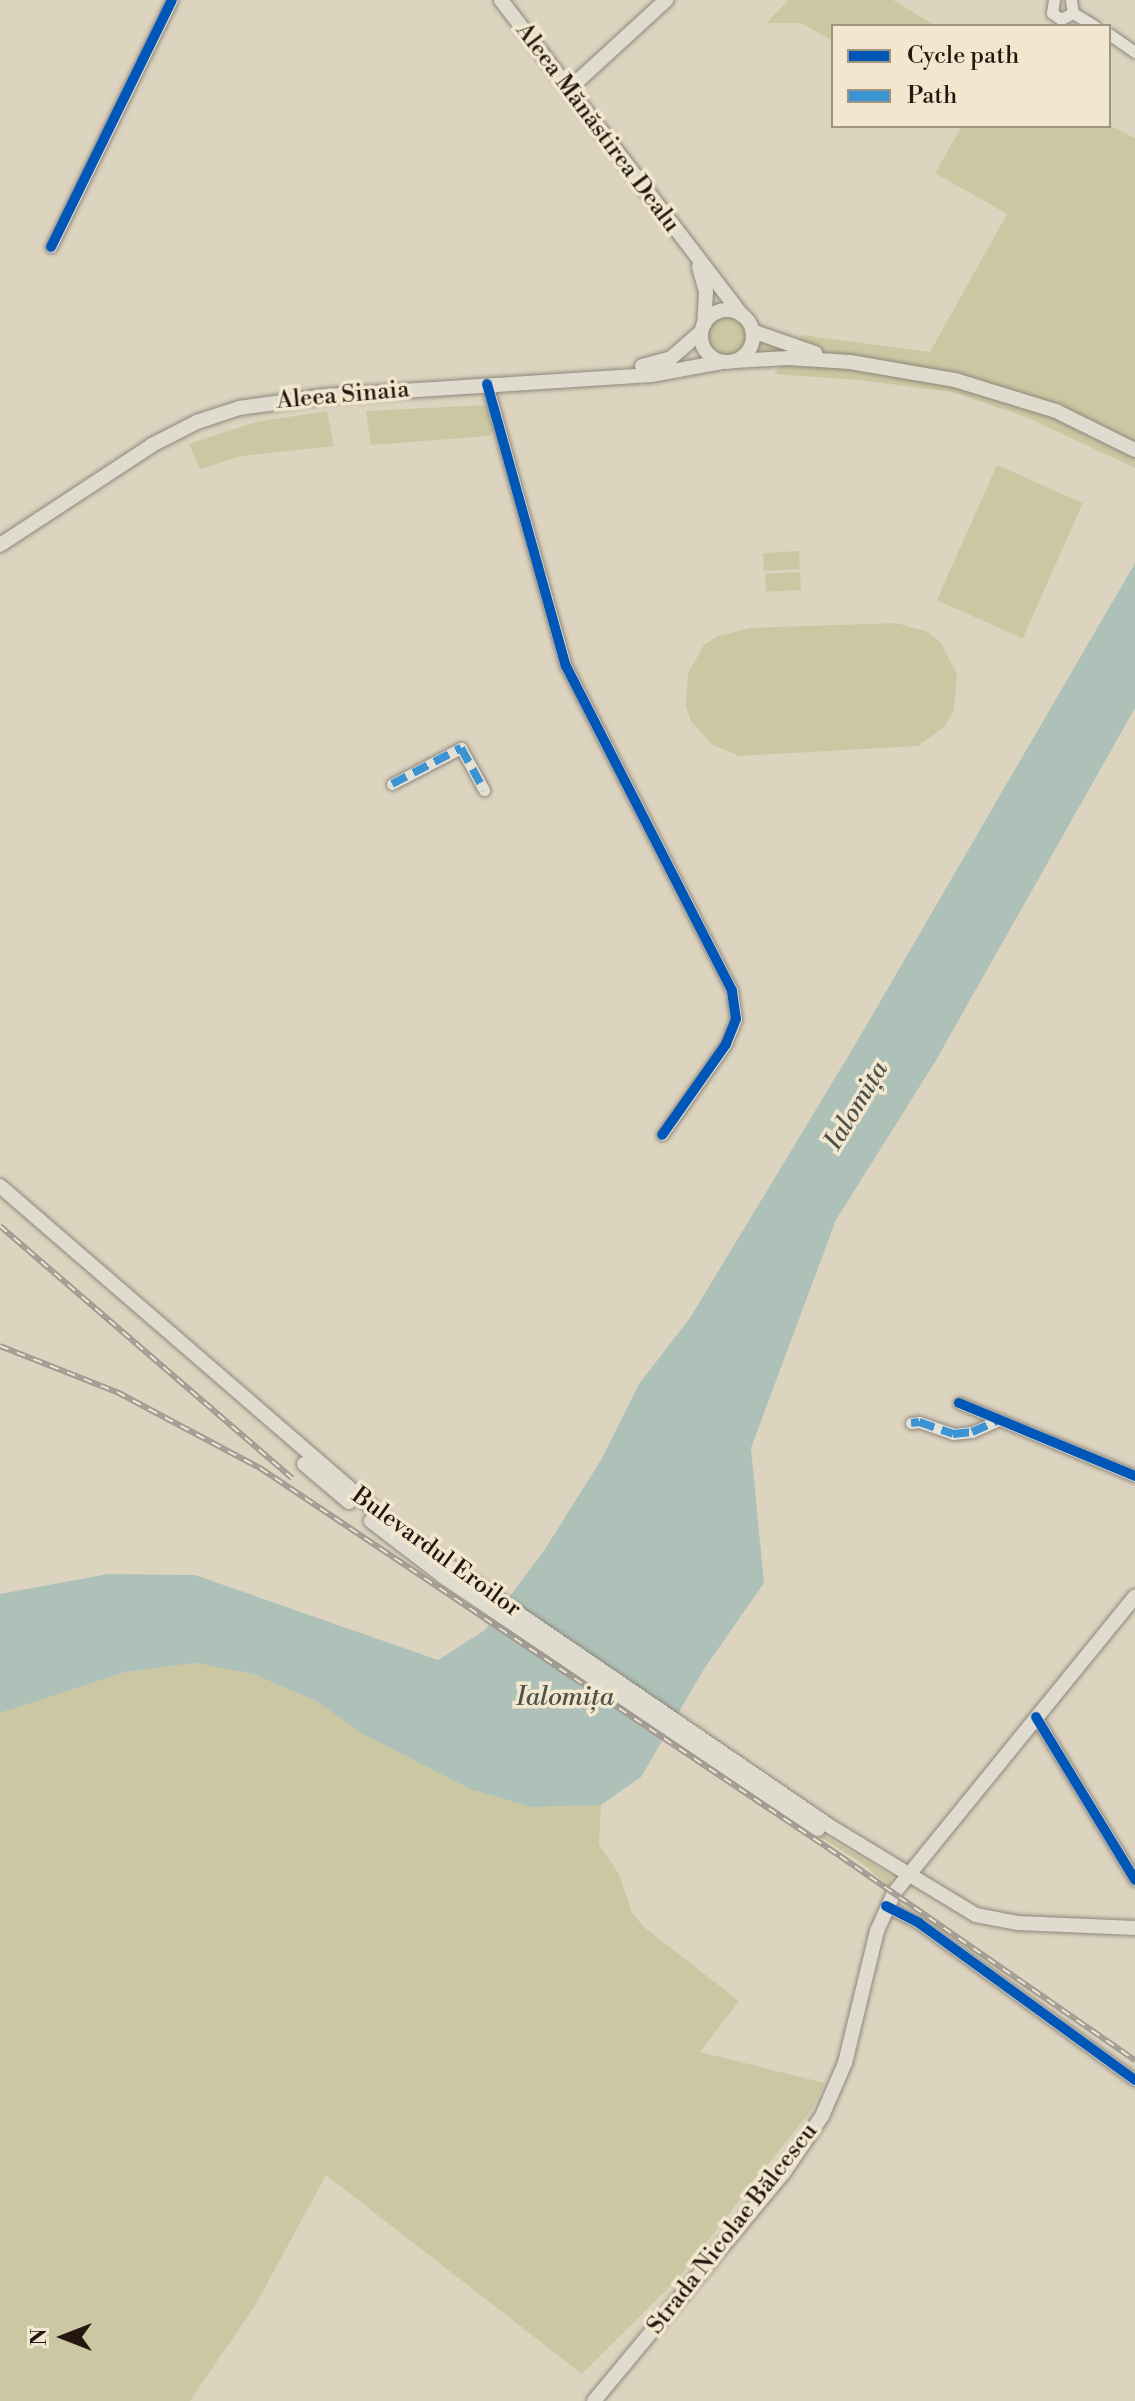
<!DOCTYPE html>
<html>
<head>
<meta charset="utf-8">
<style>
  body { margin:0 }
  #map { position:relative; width:1135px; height:2401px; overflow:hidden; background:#ddd4c0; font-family:"Libre Bodoni",serif }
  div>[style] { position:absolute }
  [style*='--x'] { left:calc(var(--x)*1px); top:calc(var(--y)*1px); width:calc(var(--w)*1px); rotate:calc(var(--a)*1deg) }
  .green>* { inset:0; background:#cbc7a2; transform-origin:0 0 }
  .round { border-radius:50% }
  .water>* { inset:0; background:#aec1b9 }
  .roads { filter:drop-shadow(0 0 2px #8e877b) drop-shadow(0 0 2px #8e877b) }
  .minor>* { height:11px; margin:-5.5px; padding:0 5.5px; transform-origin:5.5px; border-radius:5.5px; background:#e5e0d5 }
  .major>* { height:14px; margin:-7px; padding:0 7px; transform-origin:7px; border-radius:7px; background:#e0dbcf }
  .major>.ring { margin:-7px; padding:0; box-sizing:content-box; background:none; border:14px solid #e0dbcf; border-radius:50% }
  .rail>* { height:6px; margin-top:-3px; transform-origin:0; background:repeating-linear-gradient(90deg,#f1e6ce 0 9px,#a19b93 0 18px); box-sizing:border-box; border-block:2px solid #a19b93 }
  .quiet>* { height:8px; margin-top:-4px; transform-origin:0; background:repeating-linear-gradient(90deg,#3b93d3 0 16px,transparent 0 24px) }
  .cycleway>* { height:10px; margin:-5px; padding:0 5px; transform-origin:5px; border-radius:5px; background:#0057b8 }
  span { translate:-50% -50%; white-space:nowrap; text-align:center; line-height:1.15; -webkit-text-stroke:7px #f1e6ce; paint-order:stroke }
  .street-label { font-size:24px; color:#251710 }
  .water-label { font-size:26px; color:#4e504a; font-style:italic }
  .legend { position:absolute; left:831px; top:24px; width:280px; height:104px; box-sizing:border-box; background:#f1e6ce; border:2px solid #9f9382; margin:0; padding:10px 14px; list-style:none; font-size:24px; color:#251710 }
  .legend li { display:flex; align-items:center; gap:16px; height:40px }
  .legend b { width:40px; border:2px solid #9f9382 }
  .north { position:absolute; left:24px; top:2297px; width:80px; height:80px; -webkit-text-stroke:6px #f1e6ce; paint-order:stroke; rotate:270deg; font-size:22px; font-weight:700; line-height:32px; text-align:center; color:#251710 }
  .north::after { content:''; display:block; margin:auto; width:28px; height:36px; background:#251710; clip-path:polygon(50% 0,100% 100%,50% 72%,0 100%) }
</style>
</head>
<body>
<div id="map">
  <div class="green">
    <div style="clip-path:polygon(788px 0,893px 0,936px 26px,833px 26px,833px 41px,801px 23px,767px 23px)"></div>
    <div style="clip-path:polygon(1109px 125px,1135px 138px,1135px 468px,1026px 417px,952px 392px,858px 380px,774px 374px,786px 357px,756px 355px,761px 337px,791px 350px,802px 335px,930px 352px,1007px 214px,935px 173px,962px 126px)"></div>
    <div class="round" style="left:708px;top:317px;width:38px;height:38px"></div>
    <div style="clip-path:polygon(487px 405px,494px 430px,489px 436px,371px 445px,366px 411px)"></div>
    <div style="clip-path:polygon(327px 411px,334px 446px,242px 456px,200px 469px,189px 444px,256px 422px)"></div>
    <div style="left:997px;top:465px;width:94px;height:148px;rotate:24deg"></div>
    <div style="left:799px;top:551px;width:18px;height:36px;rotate:87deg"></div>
    <div style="left:800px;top:572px;width:18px;height:35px;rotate:87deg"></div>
    <div style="clip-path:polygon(896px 623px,928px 632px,941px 643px,957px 674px,954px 710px,945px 726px,918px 746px,739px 756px,711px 744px,691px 721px,686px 707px,688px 673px,704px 645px,718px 636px,750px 628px)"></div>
    <div style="clip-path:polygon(195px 1663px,253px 1674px,316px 1701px,363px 1734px,470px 1789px,531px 1807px,601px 1805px,599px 1844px,619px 1874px,632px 1913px,645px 1928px,739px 2001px,700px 2052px,825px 2083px,812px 2109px,679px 2277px,582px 2374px,326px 2175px,256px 2304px,190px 2401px,0 2401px,0 1713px,126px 1672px)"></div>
    <div style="clip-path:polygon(743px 1787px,892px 1876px,889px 1887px,867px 1867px)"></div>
  </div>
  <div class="water">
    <div style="clip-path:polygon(1135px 563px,1135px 708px,935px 1062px,836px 1220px,751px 1448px,764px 1583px,704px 1669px,641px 1777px,601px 1805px,531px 1807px,470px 1789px,363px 1734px,316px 1701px,253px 1674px,195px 1663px,126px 1672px,0 1713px,0 1594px,108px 1574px,195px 1575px,438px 1660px,485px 1630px,545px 1549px,601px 1460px,639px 1384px,690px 1318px,852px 1050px)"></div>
  </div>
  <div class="roads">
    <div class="minor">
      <div style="--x:1054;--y:0;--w:13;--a:99"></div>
      <div style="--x:1052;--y:13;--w:11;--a:34"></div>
      <div style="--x:1061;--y:19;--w:13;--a:-27"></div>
      <div style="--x:1073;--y:13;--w:13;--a:-99"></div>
      <div style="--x:1073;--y:13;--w:26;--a:31"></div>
      <div style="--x:1109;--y:34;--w:32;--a:35"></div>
      <div style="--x:51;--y:247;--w:275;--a:-63.9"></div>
      <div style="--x:487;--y:384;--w:293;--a:74.4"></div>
      <div style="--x:566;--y:666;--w:365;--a:62.9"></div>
      <div style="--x:732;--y:991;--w:28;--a:82"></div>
      <div style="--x:736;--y:1019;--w:27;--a:112"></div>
      <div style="--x:726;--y:1044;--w:111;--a:125.1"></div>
      <div style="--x:392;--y:784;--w:78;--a:-27.6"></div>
      <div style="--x:461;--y:748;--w:48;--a:61.3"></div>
      <div style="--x:959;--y:1403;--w:191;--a:22.5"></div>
      <div style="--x:911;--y:1423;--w:8;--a:-7"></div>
      <div style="--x:919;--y:1422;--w:36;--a:19"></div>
      <div style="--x:953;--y:1434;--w:19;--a:-6"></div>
      <div style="--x:972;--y:1432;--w:30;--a:-24"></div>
      <div style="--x:1036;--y:1717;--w:191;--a:58.7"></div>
      <div style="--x:886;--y:1906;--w:37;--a:27"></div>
      <div style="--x:919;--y:1923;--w:267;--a:36"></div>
    </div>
    <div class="major">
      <div style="--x:501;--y:0;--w:397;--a:52.6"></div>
      <div style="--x:569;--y:89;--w:132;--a:-42.5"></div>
      <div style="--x:699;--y:267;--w:25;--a:74"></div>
      <div style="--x:706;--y:291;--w:33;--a:93"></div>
      <div class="ring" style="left:701px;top:310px;width:38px;height:38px"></div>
      <div style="--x:752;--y:331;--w:67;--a:19.2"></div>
      <div style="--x:734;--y:361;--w:55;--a:-3.1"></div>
      <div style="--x:789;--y:358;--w:61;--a:3.8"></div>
      <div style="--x:850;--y:362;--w:107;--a:9.7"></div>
      <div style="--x:955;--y:380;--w:106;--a:17.1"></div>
      <div style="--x:1056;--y:411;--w:88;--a:26.3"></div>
      <div style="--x:642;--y:366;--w:30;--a:-15"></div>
      <div style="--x:671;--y:358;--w:40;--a:-41"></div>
      <div style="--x:0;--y:545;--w:182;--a:-33.3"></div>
      <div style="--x:152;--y:445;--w:51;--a:-27.1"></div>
      <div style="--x:197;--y:422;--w:44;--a:-18.4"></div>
      <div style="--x:239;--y:408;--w:87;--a:-7.9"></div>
      <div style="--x:325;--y:396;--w:327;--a:-3.7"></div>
      <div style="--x:651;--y:375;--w:72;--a:-10.4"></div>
      <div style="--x:0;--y:1186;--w:535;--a:40.83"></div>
      <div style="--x:405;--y:1536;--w:516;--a:34.34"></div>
      <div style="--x:831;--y:1827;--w:170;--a:31.3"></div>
      <div style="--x:976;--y:1915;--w:43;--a:10.8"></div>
      <div style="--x:1018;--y:1923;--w:117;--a:2.4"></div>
      <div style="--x:304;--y:1464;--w:59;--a:40.2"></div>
      <div style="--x:371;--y:1521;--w:92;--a:37.5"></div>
      <div style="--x:444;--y:1577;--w:451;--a:34"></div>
      <div style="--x:594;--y:2401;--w:298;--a:-50.3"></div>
      <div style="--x:784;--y:2172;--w:68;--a:-55.8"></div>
      <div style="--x:822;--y:2116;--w:58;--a:-66.5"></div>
      <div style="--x:845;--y:2063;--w:136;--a:-76.4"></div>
      <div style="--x:877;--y:1931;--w:42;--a:-65.9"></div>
      <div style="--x:894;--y:1893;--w:382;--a:-50.9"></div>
    </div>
  </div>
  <div class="rail">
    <div style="--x:0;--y:1226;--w:386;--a:40.8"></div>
    <div style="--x:0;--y:1346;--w:126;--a:21.5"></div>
    <div style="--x:117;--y:1392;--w:162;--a:28"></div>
    <div style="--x:260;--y:1468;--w:698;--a:33.78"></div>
    <div style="--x:840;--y:1856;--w:359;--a:34.7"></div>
  </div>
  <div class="quiet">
    <div style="--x:392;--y:784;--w:78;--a:-27.6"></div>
    <div style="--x:461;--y:748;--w:48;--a:61.3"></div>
    <div style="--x:911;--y:1423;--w:8;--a:-7"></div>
    <div style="--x:919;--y:1422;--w:36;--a:19"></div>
    <div style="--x:953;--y:1434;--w:19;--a:-6"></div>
    <div style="--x:972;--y:1432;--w:30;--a:-24"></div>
  </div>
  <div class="cycleway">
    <div style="--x:51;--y:247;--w:275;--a:-63.9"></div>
    <div style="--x:487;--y:384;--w:293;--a:74.4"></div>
    <div style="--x:566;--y:666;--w:365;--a:62.9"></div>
    <div style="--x:732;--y:991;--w:28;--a:82"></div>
    <div style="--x:736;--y:1019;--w:27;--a:112"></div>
    <div style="--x:726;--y:1044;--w:111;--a:125.1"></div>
    <div style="--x:959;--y:1403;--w:191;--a:22.5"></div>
    <div style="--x:1036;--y:1717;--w:191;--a:58.7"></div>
    <div style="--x:886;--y:1906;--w:37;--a:27"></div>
    <div style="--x:919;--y:1923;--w:267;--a:36"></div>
  </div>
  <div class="street-label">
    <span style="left:597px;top:128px;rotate:53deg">Aleea Mănăstirea Dealu</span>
    <span style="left:343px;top:396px;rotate:-5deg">Aleea Sinaia</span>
    <span style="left:436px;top:1553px;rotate:36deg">Bulevardul Eroilor</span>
    <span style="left:733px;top:2229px;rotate:-52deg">Strada Nicolae Bălcescu</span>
  </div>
  <div class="water-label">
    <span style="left:857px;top:1106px;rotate:-59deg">Ialomița</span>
    <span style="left:565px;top:1698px">Ialomița</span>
  </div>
  <ul class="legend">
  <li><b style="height:10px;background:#0057b8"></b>Cycle path</li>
  <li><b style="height:10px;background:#3b93d3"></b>Path</li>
  </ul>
  <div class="north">N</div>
</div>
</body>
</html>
